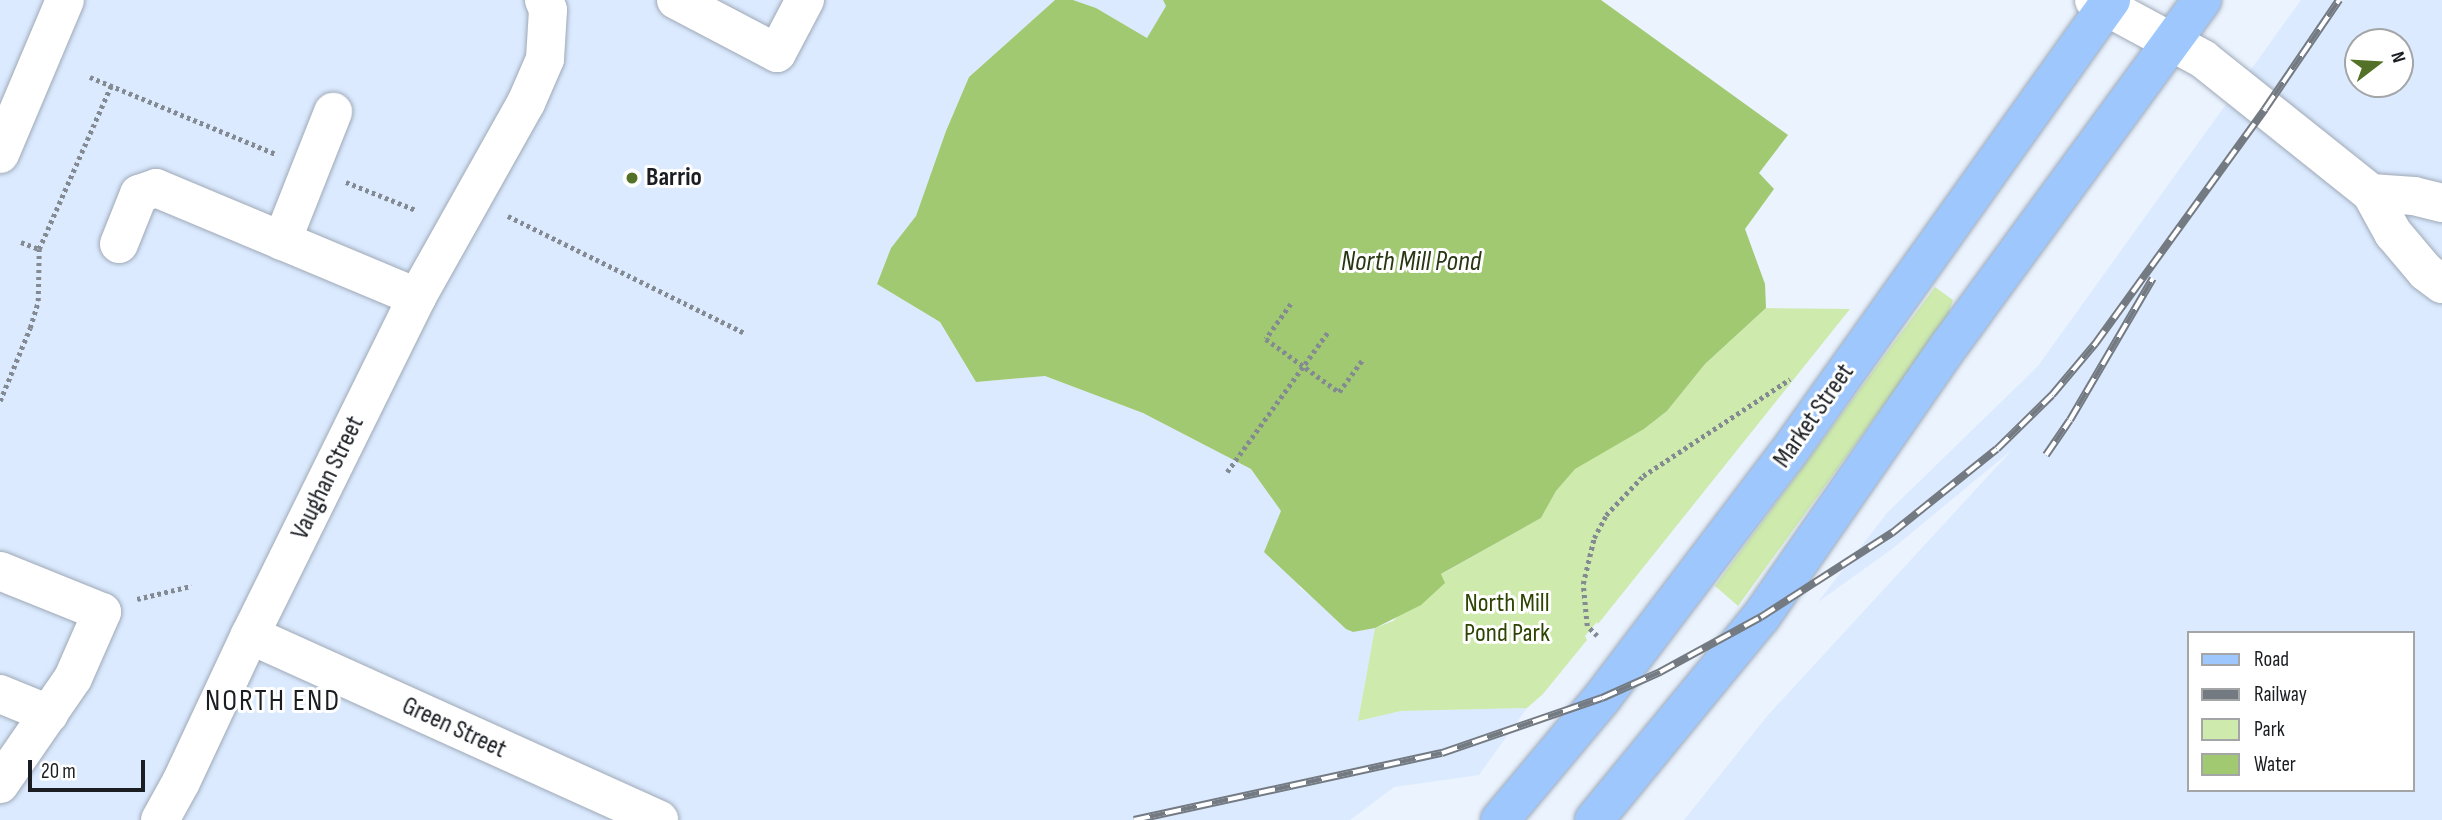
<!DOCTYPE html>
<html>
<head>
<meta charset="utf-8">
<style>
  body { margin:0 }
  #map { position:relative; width:2442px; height:820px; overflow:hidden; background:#eaf3fe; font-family:"Sofia Sans Condensed",sans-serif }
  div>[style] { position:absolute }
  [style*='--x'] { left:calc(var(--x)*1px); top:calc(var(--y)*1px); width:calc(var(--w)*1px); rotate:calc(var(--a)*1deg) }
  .built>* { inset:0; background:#dbeaff }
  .green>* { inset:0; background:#ceebad }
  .water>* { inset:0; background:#a1c971 }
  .path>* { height:4.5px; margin-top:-2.25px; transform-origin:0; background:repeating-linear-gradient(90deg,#848a92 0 3.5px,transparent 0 7px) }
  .roads { filter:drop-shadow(0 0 2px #9fa9b6) drop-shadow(0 0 2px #9fa9b6) }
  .minor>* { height:38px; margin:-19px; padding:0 19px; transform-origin:19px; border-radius:19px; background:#fff }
  .major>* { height:38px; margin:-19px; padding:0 19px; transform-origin:19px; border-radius:19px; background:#9ec7fd }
  .rail>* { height:8px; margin-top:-4px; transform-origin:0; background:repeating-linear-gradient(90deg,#fff 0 16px,#747a81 0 32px); box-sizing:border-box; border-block:2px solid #747a81 }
  .dots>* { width:19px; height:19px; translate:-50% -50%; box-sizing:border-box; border:4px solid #fff; border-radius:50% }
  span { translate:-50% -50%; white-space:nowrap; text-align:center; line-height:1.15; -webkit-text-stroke:6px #fff; paint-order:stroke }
  .poi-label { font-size:26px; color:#1a1e23; font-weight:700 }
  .left { translate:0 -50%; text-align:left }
  .street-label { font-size:26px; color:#1a1e23 }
  .park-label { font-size:26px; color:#2d4402 }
  .water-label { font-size:28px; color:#283713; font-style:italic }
  .quarter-label { font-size:30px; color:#1a1e23; letter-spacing:2px }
  .legend { position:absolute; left:2187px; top:631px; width:228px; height:161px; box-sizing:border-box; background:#fff; border:2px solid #a3a5a7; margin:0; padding:9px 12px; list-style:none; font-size:21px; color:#1a1e23 }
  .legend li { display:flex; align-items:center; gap:14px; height:35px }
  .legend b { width:35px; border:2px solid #a3a5a7 }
  .north { position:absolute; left:2344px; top:28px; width:70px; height:70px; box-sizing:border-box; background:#fff; border:2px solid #a3a5a7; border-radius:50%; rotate:73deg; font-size:19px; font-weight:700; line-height:28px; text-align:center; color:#1a1e23 }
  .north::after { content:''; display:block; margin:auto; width:24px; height:32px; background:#537127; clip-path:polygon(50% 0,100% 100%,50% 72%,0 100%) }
  .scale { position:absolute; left:28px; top:760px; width:117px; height:32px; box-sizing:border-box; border:4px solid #1a1e23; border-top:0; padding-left:9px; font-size:21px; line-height:24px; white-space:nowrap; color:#1a1e23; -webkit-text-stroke:5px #fff; paint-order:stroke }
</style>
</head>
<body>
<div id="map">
  <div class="built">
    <div style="clip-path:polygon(0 0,1055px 0,969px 77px,946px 131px,916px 216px,891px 248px,877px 284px,940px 322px,976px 382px,1045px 376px,1143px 413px,1251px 469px,1281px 511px,1300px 588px,1323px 605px,1346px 629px,1353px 632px,1375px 628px,1358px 721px,1401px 711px,1527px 708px,1479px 775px,1394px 787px,1350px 820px,0 820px)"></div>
    <div style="clip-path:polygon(1073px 0,1163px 0,1166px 6px,1147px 38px,1096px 8px)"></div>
    <div style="clip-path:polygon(evenodd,2301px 0,2442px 0,2442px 820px,1684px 820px,1768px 715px,2013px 449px,1892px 549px,1818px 602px,1887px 513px,2038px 366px,2301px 0,2358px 42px,2400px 42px,2400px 84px,2358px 84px,2358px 42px,2301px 0,2188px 633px,2412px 633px,2412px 790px,2188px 790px,2188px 633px)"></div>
  </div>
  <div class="green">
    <div style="clip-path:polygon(1935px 287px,1953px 300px,1947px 318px,1738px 606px,1715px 586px)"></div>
    <div style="clip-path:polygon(1766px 308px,1850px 309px,1598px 624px,1597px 622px,1585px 636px,1587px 640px,1543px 694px,1527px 708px,1401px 711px,1358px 721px,1375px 628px,1393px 621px,1440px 575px,1541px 518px,1556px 491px,1575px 468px,1644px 429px,1667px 411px,1705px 364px)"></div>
  </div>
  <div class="water">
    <div style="clip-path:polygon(1055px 0,1073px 0,1096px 8px,1147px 38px,1166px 6px,1163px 0,1601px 0,1788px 135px,1759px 173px,1774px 189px,1745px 229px,1765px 284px,1766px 308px,1705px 364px,1667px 411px,1644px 429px,1575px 469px,1556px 491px,1541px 518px,1441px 574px,1445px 583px,1421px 605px,1375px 628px,1353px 632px,1346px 629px,1264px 552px,1281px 511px,1251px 469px,1143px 413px,1045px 376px,976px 382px,940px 322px,877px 284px,891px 248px,916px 216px,946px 131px,969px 77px)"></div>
  </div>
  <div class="path">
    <div style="--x:90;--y:77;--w:201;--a:22.5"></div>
    <div style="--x:346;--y:182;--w:75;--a:21.8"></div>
    <div style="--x:508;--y:216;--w:264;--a:26.3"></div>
    <div style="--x:21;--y:242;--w:19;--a:21"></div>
    <div style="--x:1291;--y:304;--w:43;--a:125.5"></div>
    <div style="--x:1266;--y:339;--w:90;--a:36"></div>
    <div style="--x:1339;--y:392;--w:41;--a:-54"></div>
    <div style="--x:0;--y:401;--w:79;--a:-67.7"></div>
    <div style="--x:30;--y:328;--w:28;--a:-73"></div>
    <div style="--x:38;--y:301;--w:52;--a:-88.9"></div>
    <div style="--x:39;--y:249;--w:178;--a:-66.2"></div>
    <div style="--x:1227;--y:472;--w:173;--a:-54.2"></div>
    <div style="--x:137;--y:599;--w:56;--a:-13.5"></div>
    <div style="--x:1597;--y:636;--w:14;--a:-135"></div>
    <div style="--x:1587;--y:626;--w:42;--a:-95.4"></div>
    <div style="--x:1583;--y:584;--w:47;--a:-76.6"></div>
    <div style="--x:1594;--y:538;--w:26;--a:-62"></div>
    <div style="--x:1606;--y:515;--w:54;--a:-46.5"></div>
    <div style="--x:1643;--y:476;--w:176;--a:-33.4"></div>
  </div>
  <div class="roads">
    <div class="minor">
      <div style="--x:676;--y:0;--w:114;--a:27.7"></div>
      <div style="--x:777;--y:53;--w:60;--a:-62.2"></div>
      <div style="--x:2094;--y:0;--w:124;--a:28.4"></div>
      <div style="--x:2203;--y:59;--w:215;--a:38.6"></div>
      <div style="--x:2371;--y:193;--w:46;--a:61.2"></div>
      <div style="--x:2393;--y:233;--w:51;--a:49.8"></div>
      <div style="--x:2426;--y:272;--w:20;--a:37"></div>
      <div style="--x:0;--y:154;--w:167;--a:-67.1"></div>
      <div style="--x:2371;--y:193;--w:43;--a:4"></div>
      <div style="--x:2414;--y:196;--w:29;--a:14"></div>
      <div style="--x:282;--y:241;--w:139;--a:-68.4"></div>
      <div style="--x:119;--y:244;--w:54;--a:-68.2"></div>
      <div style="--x:139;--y:194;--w:18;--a:-19"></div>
      <div style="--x:156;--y:188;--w:283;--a:22.7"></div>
      <div style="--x:0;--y:571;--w:110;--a:21.9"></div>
      <div style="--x:102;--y:612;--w:72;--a:113.7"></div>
      <div style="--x:73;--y:678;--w:129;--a:124.6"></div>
      <div style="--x:250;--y:635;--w:449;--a:24.3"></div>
      <div style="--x:0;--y:694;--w:53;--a:22.2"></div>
      <div style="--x:160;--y:820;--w:43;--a:-61.1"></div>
      <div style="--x:181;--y:782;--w:162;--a:-64.9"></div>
      <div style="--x:250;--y:635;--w:377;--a:-63.7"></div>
      <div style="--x:417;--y:297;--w:223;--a:-60.7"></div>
      <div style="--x:526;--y:103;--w:48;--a:-66.6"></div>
      <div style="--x:545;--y:59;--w:49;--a:-86.5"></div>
      <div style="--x:548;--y:10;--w:11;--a:-112"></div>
    </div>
    <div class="major">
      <div style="--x:1500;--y:820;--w:159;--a:-50.1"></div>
      <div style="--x:1602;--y:698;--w:304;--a:-52.8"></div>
      <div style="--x:1786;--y:456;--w:560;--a:-54.52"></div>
      <div style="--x:1594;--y:820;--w:263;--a:-50.6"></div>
      <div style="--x:1761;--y:617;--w:333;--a:-55.3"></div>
      <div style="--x:1951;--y:343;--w:425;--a:-53.8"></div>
    </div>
  </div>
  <div class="rail">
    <div style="--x:2046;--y:455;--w:42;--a:-55.6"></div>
    <div style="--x:2070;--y:420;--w:164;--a:-59.7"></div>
    <div style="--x:1134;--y:820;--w:315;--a:-12.3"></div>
    <div style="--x:1442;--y:753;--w:169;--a:-19"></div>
    <div style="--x:1602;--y:698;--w:64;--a:-24.1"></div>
    <div style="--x:1660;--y:672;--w:115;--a:-28.6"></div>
    <div style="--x:1761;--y:617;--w:156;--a:-32.7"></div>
    <div style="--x:1892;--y:533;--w:134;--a:-38.7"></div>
    <div style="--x:1997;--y:449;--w:77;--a:-44.5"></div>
    <div style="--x:2052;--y:395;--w:67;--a:-49.9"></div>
    <div style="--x:2095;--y:344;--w:290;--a:-54.1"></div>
    <div style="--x:2265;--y:109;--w:132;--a:-55.8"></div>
  </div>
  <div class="dots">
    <div style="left:632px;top:178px;background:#537127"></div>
  </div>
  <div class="poi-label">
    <span class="left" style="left:646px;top:178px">Barrio</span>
  </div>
  <div class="street-label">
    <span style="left:1814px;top:416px;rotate:-55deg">Market Street</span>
    <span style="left:328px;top:478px;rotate:-64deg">Vaughan Street</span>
    <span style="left:454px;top:728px;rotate:25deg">Green Street</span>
  </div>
  <div class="park-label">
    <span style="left:1507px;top:619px">North Mill<br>Pond Park</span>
  </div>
  <div class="water-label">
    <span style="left:1411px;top:262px">North Mill Pond</span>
  </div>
  <div class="quarter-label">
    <span style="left:273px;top:701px">NORTH END</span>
  </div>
  <ul class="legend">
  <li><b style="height:9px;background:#9ec7fd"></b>Road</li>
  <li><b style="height:9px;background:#747a81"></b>Railway</li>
  <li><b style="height:19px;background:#ceebad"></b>Park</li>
  <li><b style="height:19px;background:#a1c971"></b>Water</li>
  </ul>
  <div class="north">N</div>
  <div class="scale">20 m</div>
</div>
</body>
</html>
